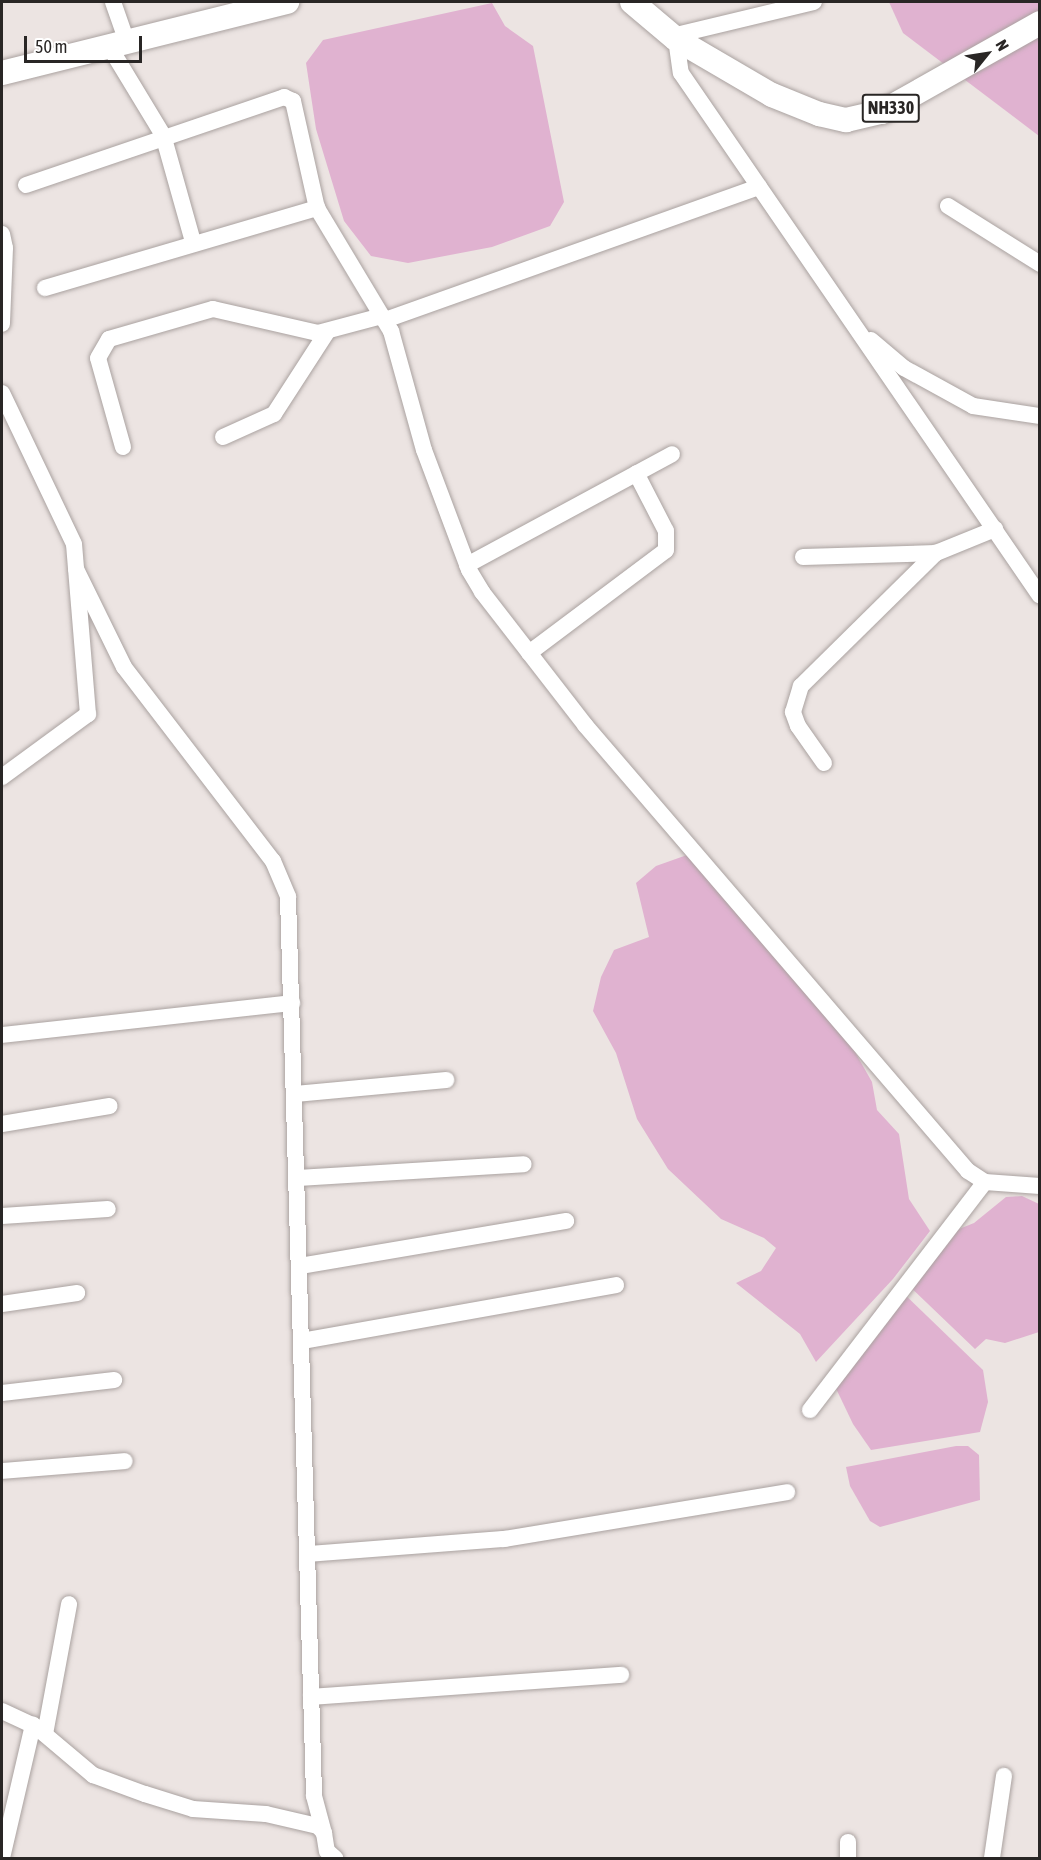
<!DOCTYPE html>
<html>
<head>
<meta charset="utf-8">
<style>
  body { margin:0 }
  #map { position:relative; width:1041px; height:1860px; overflow:hidden; background:#ece4e2; font-family:"Asap Condensed",sans-serif }
  div>[style] { position:absolute }
  [style*='--x'] { left:calc(var(--x)*1px); top:calc(var(--y)*1px); width:calc(var(--w)*1px); rotate:calc(var(--a)*1deg) }
  .water>* { inset:0; background:#e0b2d0 }
  .roads { filter:drop-shadow(0 0 2px #aaa2a0) drop-shadow(0 0 2px #aaa2a0) }
  .minor>* { height:16px; margin:-8px; padding:0 8px; transform-origin:8px; border-radius:8px; background:#fff }
  .highway>* { height:24px; margin:-12px; padding:0 12px; transform-origin:12px; border-radius:12px; background:#fff }
  span { translate:-50% -50%; white-space:nowrap; text-align:center; line-height:1.15; -webkit-text-stroke:6px #fff; paint-order:stroke }
  .shield-label span { padding:2px 4px; background:#fff; border:2px solid; border-radius:4px; -webkit-text-stroke-width:0 }
  .shield-label { font-size:18px; color:#292625; font-weight:700 }
  .frame { position:absolute; inset:0; border:3px solid #292625; pointer-events:none }
  .north { position:absolute; left:957px; top:24px; width:60px; height:60px; -webkit-text-stroke:4px #fff; paint-order:stroke; rotate:60deg; font-size:16px; font-weight:700; line-height:24px; text-align:center; color:#292625 }
  .north::after { content:''; display:block; margin:auto; width:21px; height:27px; background:#292625; clip-path:polygon(50% 0,100% 100%,50% 72%,0 100%) }
  .scale { position:absolute; left:24px; top:36px; width:118px; height:27px; box-sizing:border-box; border:3px solid #292625; border-top:0; padding-left:8px; font-size:18px; line-height:21px; white-space:nowrap; color:#292625; -webkit-text-stroke:4px #fff; paint-order:stroke }
</style>
</head>
<body>
<div id="map">
  <div class="water">
    <div style="clip-path:polygon(889px 2px,1039px 2px,1039px 136px,903px 33px)"></div>
    <div style="clip-path:polygon(492px 3px,505px 26px,533px 46px,564px 202px,550px 226px,492px 247px,408px 263px,371px 256px,344px 221px,316px 129px,306px 63px,323px 40px)"></div>
    <div style="clip-path:polygon(687px 855px,842px 1029px,872px 1082px,877px 1110px,899px 1134px,909px 1199px,930px 1231px,893px 1279px,816px 1362px,800px 1334px,736px 1283px,761px 1271px,776px 1248px,764px 1238px,721px 1219px,668px 1169px,637px 1119px,616px 1053px,593px 1011px,601px 977px,614px 950px,649px 937px,636px 883px,656px 866px)"></div>
    <div style="clip-path:polygon(1022px 1196px,1039px 1204px,1039px 1332px,1005px 1343px,986px 1339px,975px 1349px,904px 1281px,954px 1231px,974px 1223px,1006px 1197px)"></div>
    <div style="clip-path:polygon(899px 1289px,983px 1370px,988px 1402px,980px 1432px,871px 1450px,853px 1424px,830px 1376px,876px 1310px)"></div>
    <div style="clip-path:polygon(956px 1446px,968px 1446px,979px 1455px,980px 1500px,880px 1527px,870px 1521px,850px 1486px,846px 1467px)"></div>
  </div>
  <div class="roads">
    <div class="minor">
      <div style="--x:113;--y:2;--w:42;--a:70.7"></div>
      <div style="--x:672;--y:36;--w:146;--a:-13.5"></div>
      <div style="--x:676;--y:39;--w:34;--a:82"></div>
      <div style="--x:681;--y:73;--w:634;--a:55.53"></div>
      <div style="--x:109;--y:46;--w:104;--a:58.8"></div>
      <div style="--x:163;--y:135;--w:111;--a:74.3"></div>
      <div style="--x:26;--y:185;--w:273;--a:-18.8"></div>
      <div style="--x:284;--y:97;--w:10;--a:24"></div>
      <div style="--x:293;--y:101;--w:110;--a:77.4"></div>
      <div style="--x:317;--y:208;--w:144;--a:59"></div>
      <div style="--x:391;--y:331;--w:123;--a:74.5"></div>
      <div style="--x:424;--y:450;--w:128;--a:69.4"></div>
      <div style="--x:469;--y:570;--w:26;--a:59"></div>
      <div style="--x:482;--y:592;--w:168;--a:52.2"></div>
      <div style="--x:585;--y:725;--w:588;--a:49.35"></div>
      <div style="--x:968;--y:1171;--w:20;--a:33"></div>
      <div style="--x:985;--y:1182;--w:55;--a:4.2"></div>
      <div style="--x:948;--y:206;--w:109;--a:32.2"></div>
      <div style="--x:2;--y:234;--w:14;--a:78"></div>
      <div style="--x:5;--y:248;--w:76;--a:92.3"></div>
      <div style="--x:45;--y:288;--w:284;--a:-16.4"></div>
      <div style="--x:385;--y:320;--w:397;--a:-19.6"></div>
      <div style="--x:871;--y:340;--w:43;--a:40.3"></div>
      <div style="--x:904;--y:368;--w:79;--a:28.8"></div>
      <div style="--x:973;--y:406;--w:68;--a:8.5"></div>
      <div style="--x:2;--y:393;--w:167;--a:64.5"></div>
      <div style="--x:74;--y:544;--w:171;--a:85.3"></div>
      <div style="--x:88;--y:714;--w:107;--a:143.8"></div>
      <div style="--x:223;--y:437;--w:56;--a:-24.3"></div>
      <div style="--x:274;--y:414;--w:98;--a:-57.1"></div>
      <div style="--x:123;--y:447;--w:92;--a:-105.7"></div>
      <div style="--x:98;--y:358;--w:22;--a:-60"></div>
      <div style="--x:109;--y:339;--w:108;--a:-16.1"></div>
      <div style="--x:213;--y:309;--w:108;--a:12.9"></div>
      <div style="--x:318;--y:333;--w:66;--a:-14.9"></div>
      <div style="--x:803;--y:557;--w:133;--a:-1.7"></div>
      <div style="--x:936;--y:553;--w:64;--a:-22.1"></div>
      <div style="--x:467;--y:565;--w:233;--a:-28.4"></div>
      <div style="--x:76;--y:569;--w:109;--a:63.9"></div>
      <div style="--x:124;--y:667;--w:245;--a:52.5"></div>
      <div style="--x:273;--y:861;--w:39;--a:67"></div>
      <div style="--x:288;--y:897;--w:899;--a:88.34"></div>
      <div style="--x:314;--y:1796;--w:38;--a:75"></div>
      <div style="--x:529;--y:653;--w:171;--a:-36.9"></div>
      <div style="--x:666;--y:550;--w:19;--a:-90"></div>
      <div style="--x:666;--y:531;--w:65;--a:-117.3"></div>
      <div style="--x:824;--y:763;--w:45;--a:-125.1"></div>
      <div style="--x:798;--y:726;--w:15;--a:-110"></div>
      <div style="--x:793;--y:712;--w:27;--a:-73"></div>
      <div style="--x:801;--y:686;--w:190;--a:-44.6"></div>
      <div style="--x:2;--y:1035;--w:292;--a:-6.3"></div>
      <div style="--x:295;--y:1094;--w:152;--a:-5.3"></div>
      <div style="--x:2;--y:1124;--w:109;--a:-9.5"></div>
      <div style="--x:298;--y:1178;--w:226;--a:-3.5"></div>
      <div style="--x:2;--y:1216;--w:106;--a:-3.8"></div>
      <div style="--x:300;--y:1266;--w:270;--a:-9.6"></div>
      <div style="--x:2;--y:1304;--w:76;--a:-8.3"></div>
      <div style="--x:302;--y:1341;--w:319;--a:-10.1"></div>
      <div style="--x:2;--y:1393;--w:113;--a:-6.6"></div>
      <div style="--x:810;--y:1410;--w:287;--a:-52.5"></div>
      <div style="--x:2;--y:1471;--w:123;--a:-4.6"></div>
      <div style="--x:308;--y:1554;--w:197;--a:-4.4"></div>
      <div style="--x:504;--y:1539;--w:287;--a:-9.4"></div>
      <div style="--x:311;--y:1697;--w:311;--a:-4.1"></div>
      <div style="--x:2;--y:1711;--w:38;--a:25"></div>
      <div style="--x:36;--y:1727;--w:75;--a:40.1"></div>
      <div style="--x:93;--y:1775;--w:55;--a:20.1"></div>
      <div style="--x:145;--y:1794;--w:50;--a:17.4"></div>
      <div style="--x:193;--y:1809;--w:73;--a:3.9"></div>
      <div style="--x:266;--y:1814;--w:53;--a:13"></div>
      <div style="--x:318;--y:1826;--w:9;--a:49"></div>
      <div style="--x:324;--y:1833;--w:18;--a:81"></div>
      <div style="--x:327;--y:1851;--w:11;--a:41"></div>
      <div style="--x:45;--y:1734;--w:132;--a:-79.5"></div>
      <div style="--x:848;--y:1842;--w:16;--a:90"></div>
      <div style="--x:2;--y:1858;--w:137;--a:-76.9"></div>
      <div style="--x:992;--y:1858;--w:83;--a:-81.7"></div>
    </div>
    <div class="highway">
      <div style="--x:632;--y:2;--w:57;--a:40.1"></div>
      <div style="--x:676;--y:39;--w:111;--a:30.3"></div>
      <div style="--x:772;--y:95;--w:51;--a:22"></div>
      <div style="--x:819;--y:114;--w:28;--a:13"></div>
      <div style="--x:846;--y:120;--w:37;--a:-13"></div>
      <div style="--x:882;--y:112;--w:181;--a:-29.4"></div>
      <div style="--x:2;--y:73;--w:294;--a:-14"></div>
    </div>
  </div>
  <div class="shield-label">
    <span style="left:891px;top:108px">NH330</span>
  </div>
  <div class="frame"></div>
  <div class="north">N</div>
  <div class="scale">50 m</div>
</div>
</body>
</html>
